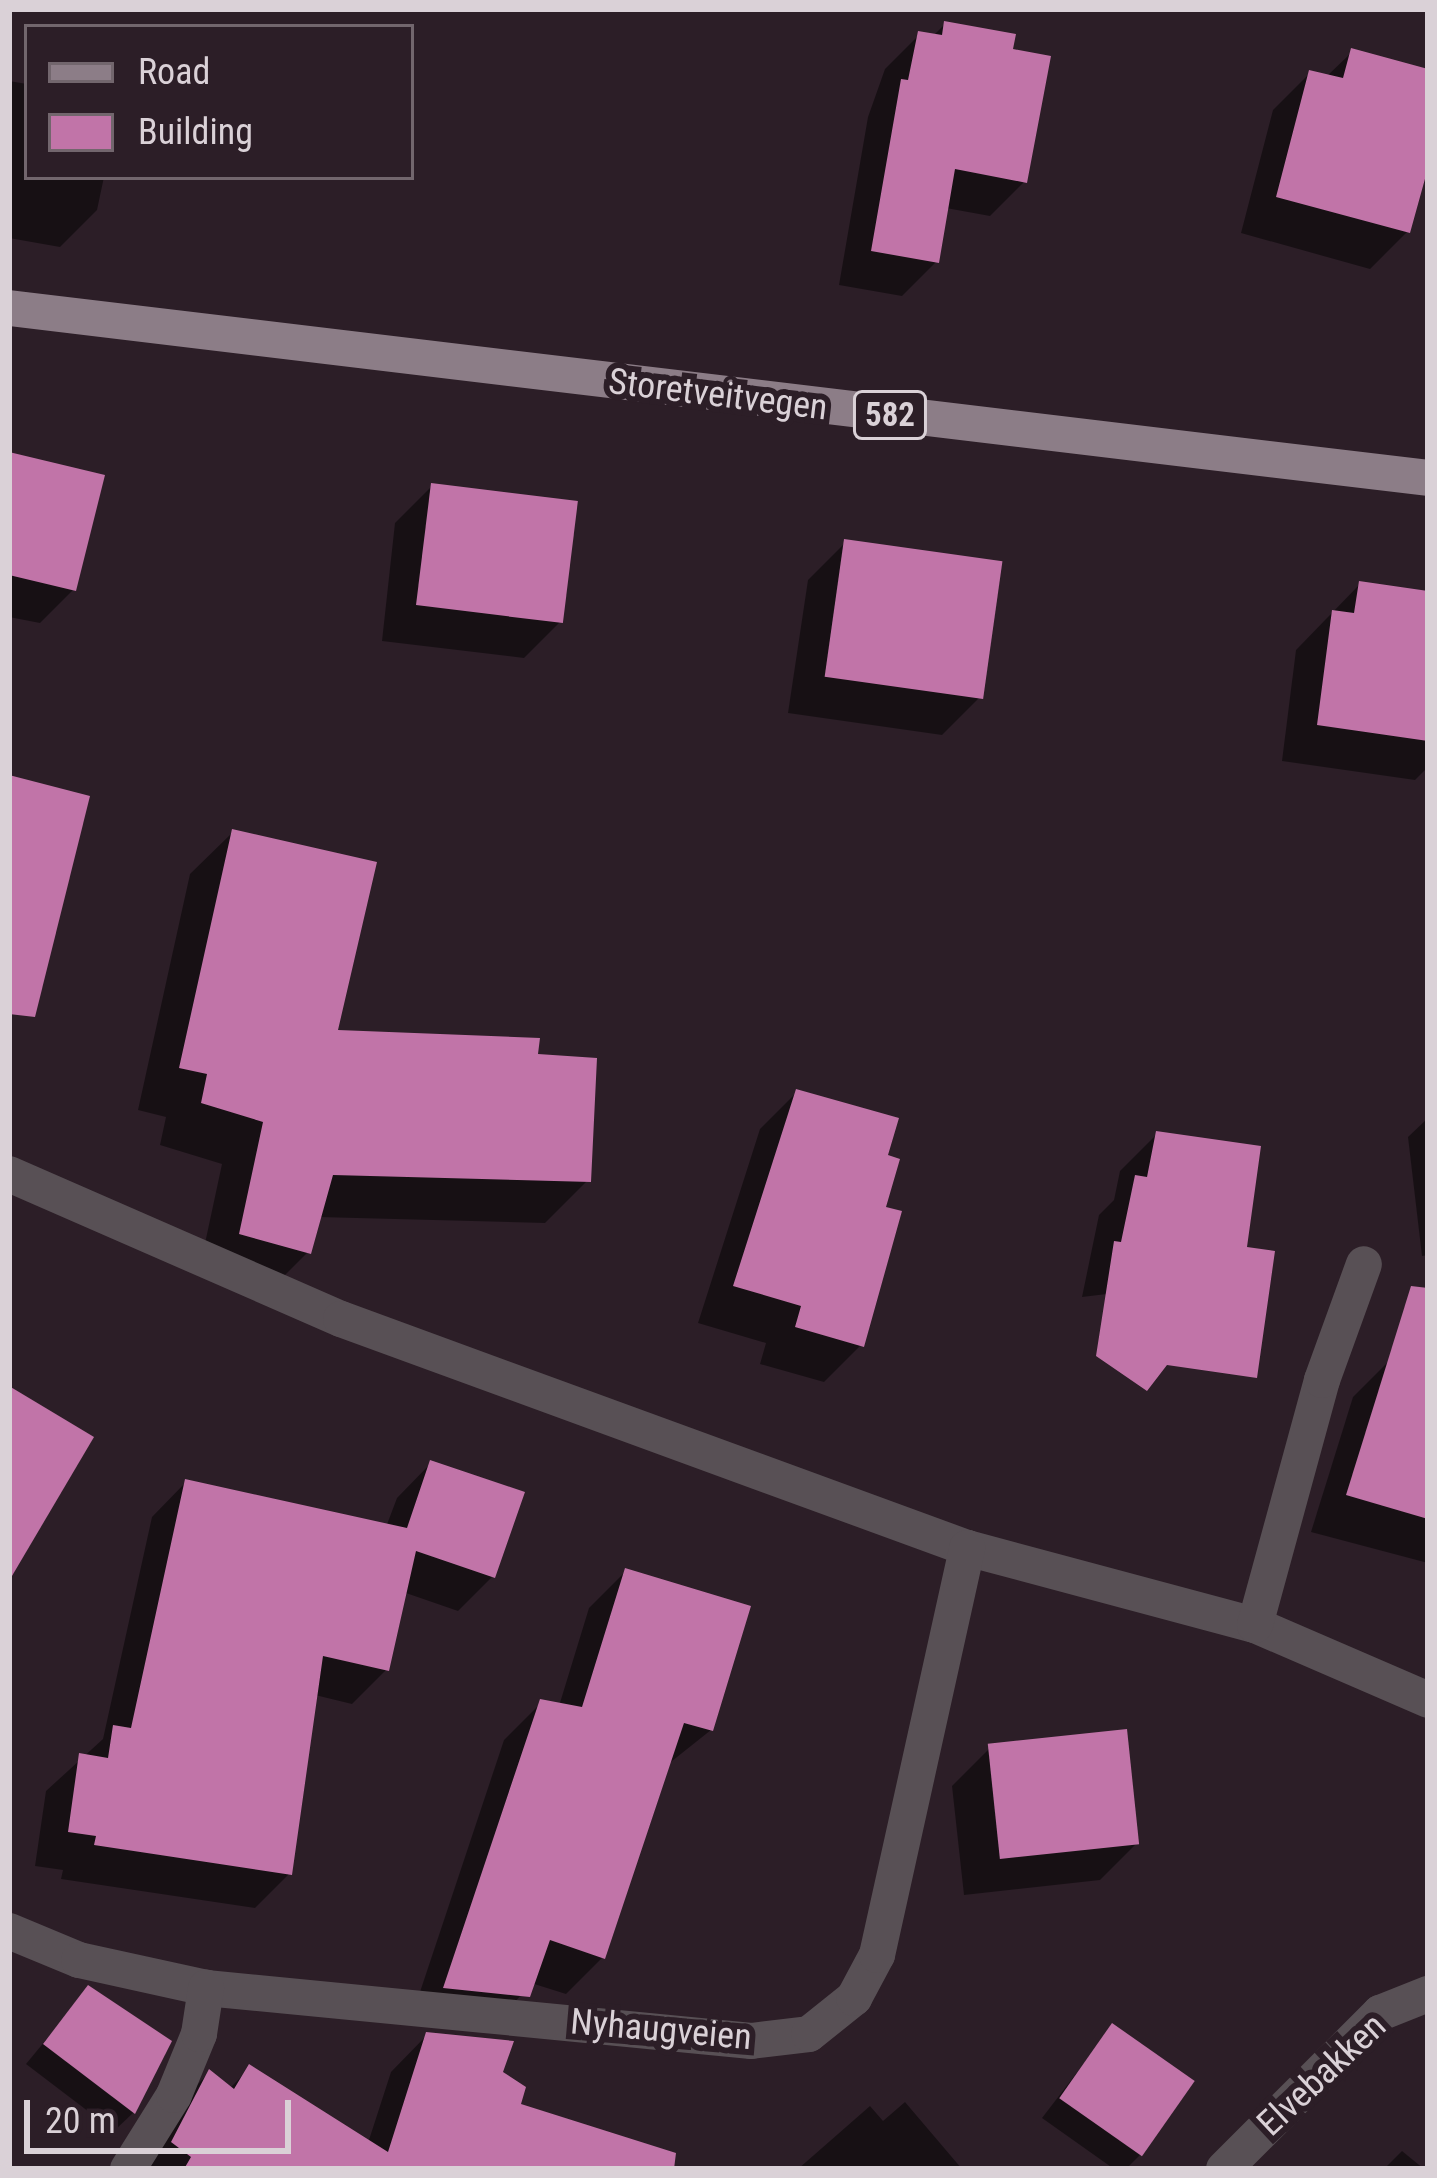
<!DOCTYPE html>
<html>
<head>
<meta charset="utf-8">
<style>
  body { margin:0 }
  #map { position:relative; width:1437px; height:2178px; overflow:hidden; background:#2c1e27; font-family:"Roboto Condensed",sans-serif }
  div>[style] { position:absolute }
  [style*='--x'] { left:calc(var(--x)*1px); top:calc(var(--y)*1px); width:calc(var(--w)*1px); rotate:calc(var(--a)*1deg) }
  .shadow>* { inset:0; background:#0007 }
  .building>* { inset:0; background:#c174a8; transform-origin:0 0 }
  .minor>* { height:36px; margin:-18px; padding:0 18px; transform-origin:18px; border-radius:18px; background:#585055 }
  .major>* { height:36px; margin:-18px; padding:0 18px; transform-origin:18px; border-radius:18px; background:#8c7d87 }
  span { translate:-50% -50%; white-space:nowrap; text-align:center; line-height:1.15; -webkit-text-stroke:12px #2c1e27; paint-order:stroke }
  .shield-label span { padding:3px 9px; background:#2c1e27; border:3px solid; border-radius:9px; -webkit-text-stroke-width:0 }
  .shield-label { font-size:33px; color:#dad1d7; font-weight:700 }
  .street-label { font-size:36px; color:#dad1d7 }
  .frame { position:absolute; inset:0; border:12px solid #dad1d7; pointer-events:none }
  .legend { position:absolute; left:24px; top:24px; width:390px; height:156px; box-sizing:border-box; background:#2c1e27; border:3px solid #72666d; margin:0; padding:15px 21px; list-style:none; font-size:36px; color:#dad1d7 }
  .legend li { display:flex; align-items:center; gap:24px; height:60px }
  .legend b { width:60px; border:3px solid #72666d }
  .scale { position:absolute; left:24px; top:2100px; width:267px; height:54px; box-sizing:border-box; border:6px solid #dad1d7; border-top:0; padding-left:15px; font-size:36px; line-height:42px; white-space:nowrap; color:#dad1d7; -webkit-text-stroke:9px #2c1e27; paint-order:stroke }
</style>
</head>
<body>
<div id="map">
  <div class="shadow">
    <div style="clip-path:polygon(945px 24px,1009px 52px,1024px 182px,990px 216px,946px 208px,936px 262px,902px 296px,839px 285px,868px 117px,885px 69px,919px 35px,932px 37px)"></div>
    <div style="clip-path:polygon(1352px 52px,1428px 105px,1428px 156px,1407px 232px,1370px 269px,1241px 233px,1273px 110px,1310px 73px,1326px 77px)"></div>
    <div style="clip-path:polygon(9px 81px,27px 84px,27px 177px,104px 177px,97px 210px,60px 247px,9px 238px)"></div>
    <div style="clip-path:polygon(9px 455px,73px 590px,40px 623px,9px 617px)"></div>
    <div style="clip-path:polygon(432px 486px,561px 621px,524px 658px,382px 641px,395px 523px)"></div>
    <div style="clip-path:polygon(845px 543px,979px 698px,942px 735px,788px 713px,808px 580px)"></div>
    <div style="clip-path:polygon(1360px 584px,1428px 594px,1428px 767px,1415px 780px,1282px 761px,1296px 650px)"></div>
    <div style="clip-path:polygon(233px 832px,334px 1033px,535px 1057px,588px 1180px,545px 1223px,318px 1217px,308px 1252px,265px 1295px,198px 1276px,222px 1164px,160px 1145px,166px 1117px,138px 1110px,190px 874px)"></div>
    <div style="clip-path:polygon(797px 1092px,884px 1157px,861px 1345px,824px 1382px,760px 1364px,766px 1343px,698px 1323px,760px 1129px)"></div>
    <div style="clip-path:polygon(1428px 1118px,1428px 1255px,1422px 1256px,1408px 1137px)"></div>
    <div style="clip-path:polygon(1157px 1134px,1207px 1282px,1082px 1297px,1099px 1215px,1114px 1200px,1120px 1171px)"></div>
    <div style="clip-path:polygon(1390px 1360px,1428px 1360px,1428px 1563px,1311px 1532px,1353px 1397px)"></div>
    <div style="clip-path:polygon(431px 1463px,492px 1577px,458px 1611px,403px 1592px,387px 1669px,352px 1704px,315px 1695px,290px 1873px,255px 1908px,61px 1879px,63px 1870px,35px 1866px,46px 1791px,103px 1739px,152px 1517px,186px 1482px,386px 1527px,397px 1498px)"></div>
    <div style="clip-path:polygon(626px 1571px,711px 1730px,667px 1765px,603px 1957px,566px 1994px,531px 1983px,490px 2032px,409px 2025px,504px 1740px,541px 1703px,559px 1706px,589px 1608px)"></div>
    <div style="clip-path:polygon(989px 1749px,1137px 1843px,1100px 1880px,964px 1895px,952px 1786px)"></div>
    <div style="clip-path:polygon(88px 1989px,168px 2042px,133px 2113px,114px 2131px,26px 2064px)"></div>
    <div style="clip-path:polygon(1112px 2027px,1140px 2155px,1126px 2169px,1114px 2169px,1042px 2118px)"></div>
    <div style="clip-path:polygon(427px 2035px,499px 2074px,517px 2106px,577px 2169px,142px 2169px,173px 2109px,209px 2073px,229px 2089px,250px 2068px,368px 2143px,391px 2072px)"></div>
    <div style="clip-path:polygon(905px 2102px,962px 2169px,798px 2169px,870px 2106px,883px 2121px)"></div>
    <div style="clip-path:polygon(1402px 2151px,1424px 2169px,1384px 2169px)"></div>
  </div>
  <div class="building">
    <div style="clip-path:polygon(944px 21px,1016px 34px,1013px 49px,1051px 56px,1027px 183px,955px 169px,939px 263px,871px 251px,901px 79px,908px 80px,918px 31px,942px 35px)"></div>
    <div style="clip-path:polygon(1351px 48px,1428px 69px,1428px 168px,1410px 233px,1276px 197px,1309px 70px,1343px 78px)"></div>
    <div style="clip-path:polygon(9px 452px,105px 475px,76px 591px,9px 575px)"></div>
    <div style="left:431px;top:483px;width:148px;height:123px;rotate:7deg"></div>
    <div style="left:844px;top:539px;width:160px;height:139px;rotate:8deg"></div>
    <div style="clip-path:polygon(1359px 581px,1428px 591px,1428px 741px,1317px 725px,1332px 610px,1354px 613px)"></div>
    <div style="clip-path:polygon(9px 775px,90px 796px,35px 1017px,9px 1014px)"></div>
    <div style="clip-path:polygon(232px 829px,377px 862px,338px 1030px,540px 1038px,538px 1054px,597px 1058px,591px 1182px,333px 1175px,311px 1254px,239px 1234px,263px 1122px,201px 1103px,207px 1074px,179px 1068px)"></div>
    <div style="clip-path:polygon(796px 1089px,899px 1118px,888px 1155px,900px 1159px,886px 1207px,902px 1211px,864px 1347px,795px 1327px,801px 1306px,733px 1286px)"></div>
    <div style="clip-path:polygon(1156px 1131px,1261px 1146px,1247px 1247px,1275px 1251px,1257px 1378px,1167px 1365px,1147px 1391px,1096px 1356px,1114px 1241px,1121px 1242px,1135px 1175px,1147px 1177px)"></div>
    <div style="clip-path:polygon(1411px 1286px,1428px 1288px,1428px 1519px,1346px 1495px)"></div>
    <div style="clip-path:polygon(9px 1386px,94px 1437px,9px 1581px)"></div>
    <div style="clip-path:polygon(430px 1460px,525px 1492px,495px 1578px,416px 1551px,389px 1671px,323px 1656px,292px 1875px,94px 1845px,96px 1836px,68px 1832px,79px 1753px,108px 1758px,113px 1725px,131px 1728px,185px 1479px,407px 1528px)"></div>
    <div style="clip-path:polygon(625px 1568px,751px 1606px,713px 1731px,684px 1723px,605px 1959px,550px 1940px,530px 1997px,443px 1988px,540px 1699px,582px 1707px)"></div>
    <div style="left:1127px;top:1729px;width:116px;height:140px;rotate:84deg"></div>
    <div style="clip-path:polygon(88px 1985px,172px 2041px,135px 2114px,43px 2044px)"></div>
    <div style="left:1112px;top:2023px;width:101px;height:92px;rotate:35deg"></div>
    <div style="clip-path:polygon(426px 2032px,514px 2041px,503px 2072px,526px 2087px,521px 2104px,676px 2153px,674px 2169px,184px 2169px,191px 2157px,171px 2142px,209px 2069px,234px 2089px,249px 2064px,388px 2152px)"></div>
  </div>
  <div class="minor">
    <div style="--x:9;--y:1174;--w:362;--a:23.6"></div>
    <div style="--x:341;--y:1319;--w:667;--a:20.09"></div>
    <div style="--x:967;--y:1548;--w:298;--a:15"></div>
    <div style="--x:1255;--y:1625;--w:189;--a:23.4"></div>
    <div style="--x:1255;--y:1625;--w:254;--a:-74.7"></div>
    <div style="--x:1322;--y:1380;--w:123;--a:-70.1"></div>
    <div style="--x:9;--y:1931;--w:76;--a:22.5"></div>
    <div style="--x:79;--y:1960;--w:130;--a:12.4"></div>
    <div style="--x:206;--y:1988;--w:548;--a:5.55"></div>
    <div style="--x:751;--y:2041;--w:58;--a:-6.9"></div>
    <div style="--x:809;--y:2034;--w:58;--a:-38.7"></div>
    <div style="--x:854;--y:1998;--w:49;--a:-61.9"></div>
    <div style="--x:877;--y:1955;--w:417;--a:-77.5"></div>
    <div style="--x:128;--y:2169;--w:87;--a:-58.1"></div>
    <div style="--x:174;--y:2095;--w:66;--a:-67.7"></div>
    <div style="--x:199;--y:2034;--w:47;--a:-81.3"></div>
    <div style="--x:1224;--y:2169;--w:221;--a:-45"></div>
    <div style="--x:1380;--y:2013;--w:52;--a:-21.6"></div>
  </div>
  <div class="major">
    <div style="--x:9;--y:308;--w:1429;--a:6.83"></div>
  </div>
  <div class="shield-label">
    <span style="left:890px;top:415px">582</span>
  </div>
  <div class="street-label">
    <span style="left:718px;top:395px;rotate:7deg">Storetveitvegen</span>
    <span style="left:661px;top:2030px;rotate:5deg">Nyhaugveien</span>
    <span style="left:1322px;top:2075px;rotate:-43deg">Elvebakken</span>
  </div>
  <div class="frame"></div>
  <ul class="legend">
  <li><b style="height:15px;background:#8c7d87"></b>Road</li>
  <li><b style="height:33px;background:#c174a8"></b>Building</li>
  </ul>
  <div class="scale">20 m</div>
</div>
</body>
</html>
